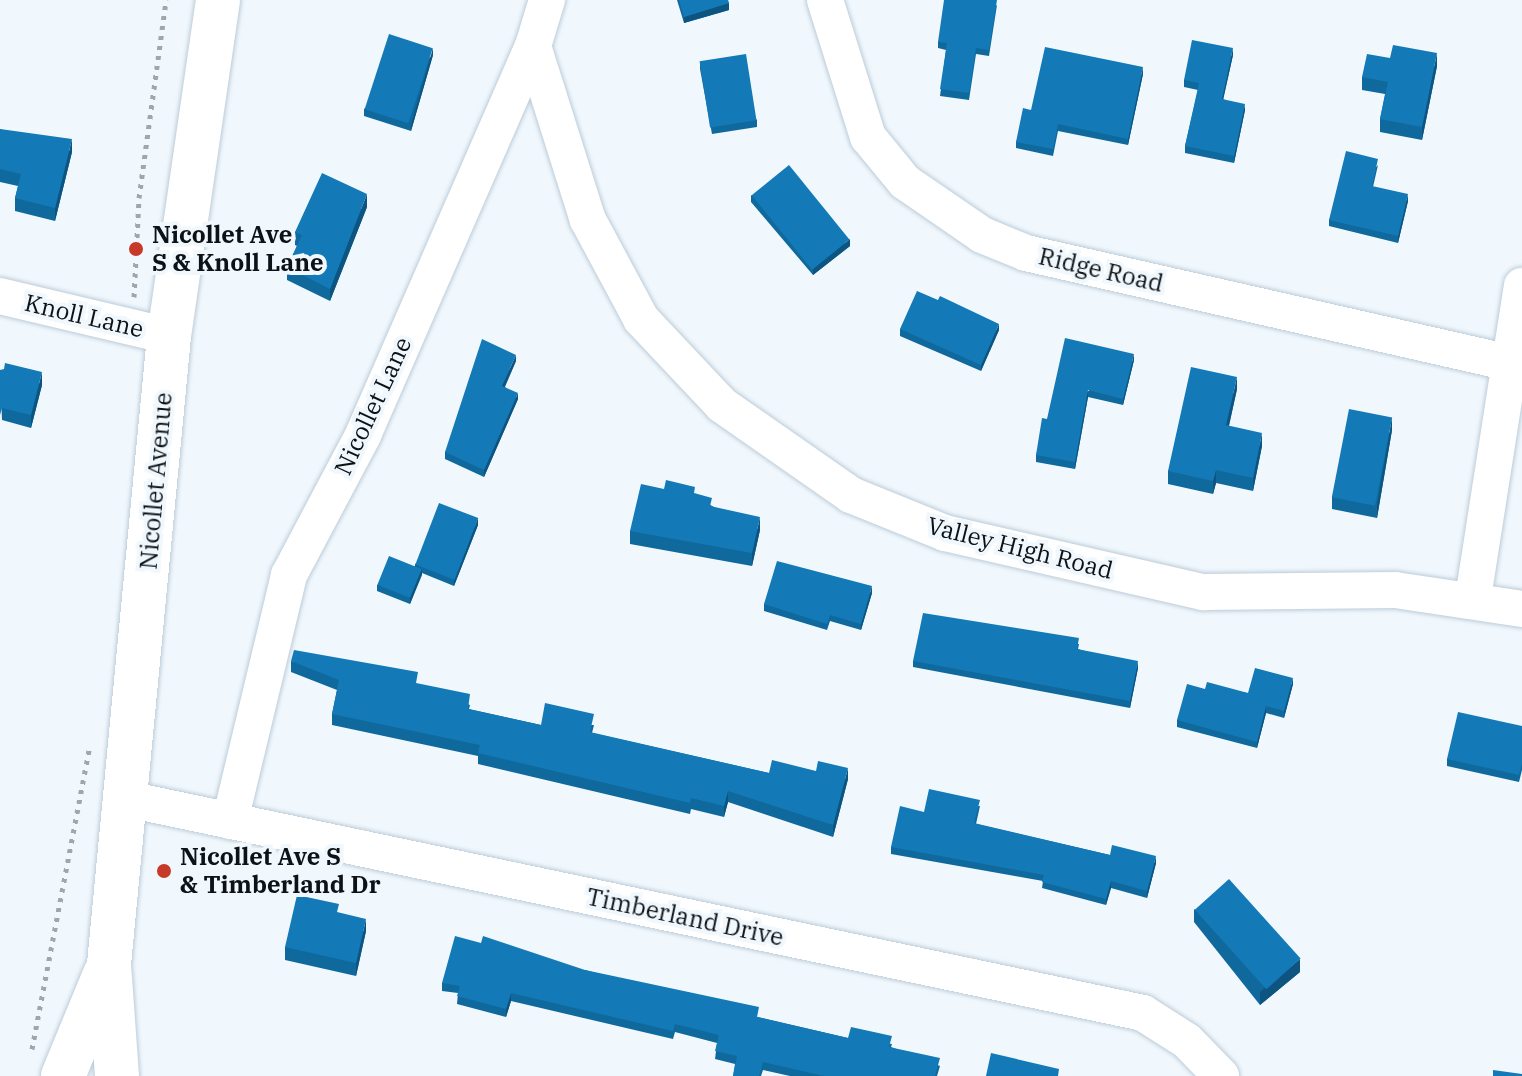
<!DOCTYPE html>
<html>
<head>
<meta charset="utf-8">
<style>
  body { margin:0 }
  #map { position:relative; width:1522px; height:1076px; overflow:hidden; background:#f1f8fd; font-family:"IBM Plex Serif",serif }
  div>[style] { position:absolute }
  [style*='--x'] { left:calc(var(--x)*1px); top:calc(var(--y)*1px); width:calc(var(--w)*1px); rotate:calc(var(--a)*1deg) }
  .path>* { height:5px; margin-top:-2.5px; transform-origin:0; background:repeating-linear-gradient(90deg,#a0a6ab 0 4px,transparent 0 10px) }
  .roads { filter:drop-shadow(0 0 2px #bcccd9) drop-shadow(0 0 2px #bcccd9) }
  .minor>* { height:36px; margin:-18px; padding:0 18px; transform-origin:18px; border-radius:18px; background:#fff }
  .secondary>* { height:44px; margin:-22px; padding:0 22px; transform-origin:22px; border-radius:22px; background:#fff }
  .wall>* { inset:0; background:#10699d }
  .shaded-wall>* { inset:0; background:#0d5580 }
  .building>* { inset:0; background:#137ab7; transform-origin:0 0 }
  .dots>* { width:22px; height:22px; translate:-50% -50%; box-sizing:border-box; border:4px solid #f1f8fd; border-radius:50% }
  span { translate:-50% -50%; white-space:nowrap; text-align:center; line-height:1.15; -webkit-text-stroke:8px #f1f8fd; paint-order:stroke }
  .poi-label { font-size:24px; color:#0d1216; font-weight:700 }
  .left { translate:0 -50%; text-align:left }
  .street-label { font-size:24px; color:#0d1216 }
</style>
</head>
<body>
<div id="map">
  <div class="path">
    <div style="--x:134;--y:297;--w:99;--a:-87.1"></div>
    <div style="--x:139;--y:198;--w:200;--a:-82.2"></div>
    <div style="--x:32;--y:1049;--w:309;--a:-79.2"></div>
  </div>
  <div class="roads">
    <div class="minor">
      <div style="--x:825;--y:0;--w:144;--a:72.6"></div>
      <div style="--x:868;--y:137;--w:58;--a:50.6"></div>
      <div style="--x:905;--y:182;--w:93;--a:34.5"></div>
      <div style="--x:982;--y:235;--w:48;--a:22.2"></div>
      <div style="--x:1026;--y:253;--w:496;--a:12.8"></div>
      <div style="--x:533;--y:46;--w:182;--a:72.5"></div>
      <div style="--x:588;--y:220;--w:112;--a:61.8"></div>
      <div style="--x:641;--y:319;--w:118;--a:46.7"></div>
      <div style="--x:722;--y:405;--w:157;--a:34.9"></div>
      <div style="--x:851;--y:495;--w:101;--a:22"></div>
      <div style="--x:945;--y:533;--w:265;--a:12.9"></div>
      <div style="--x:1203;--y:592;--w:192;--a:-0.6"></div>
      <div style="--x:1395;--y:590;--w:128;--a:8.5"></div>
      <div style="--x:0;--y:296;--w:174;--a:13.3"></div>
      <div style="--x:1473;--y:598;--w:316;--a:-81.1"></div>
      <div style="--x:127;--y:799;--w:1038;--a:11.89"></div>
      <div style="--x:1143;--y:1013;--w:52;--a:32.5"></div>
      <div style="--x:1187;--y:1041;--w:49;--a:45.8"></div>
      <div style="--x:230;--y:821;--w:253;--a:-76.5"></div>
      <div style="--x:289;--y:575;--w:158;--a:-62.1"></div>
      <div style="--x:363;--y:435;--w:425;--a:-66.4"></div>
      <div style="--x:533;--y:46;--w:48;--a:-73.1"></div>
    </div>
    <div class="secondary">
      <div style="--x:63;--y:1076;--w:110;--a:-67.6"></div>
      <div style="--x:117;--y:1076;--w:112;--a:-94.1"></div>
      <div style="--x:109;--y:964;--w:631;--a:-84.54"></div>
      <div style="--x:169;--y:336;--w:340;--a:-81.7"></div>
    </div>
  </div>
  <div class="wall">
    <div style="clip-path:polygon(677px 0,728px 0,729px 10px,684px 23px)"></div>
    <div style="clip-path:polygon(997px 5px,989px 56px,976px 54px,969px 100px,940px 96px,946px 50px,938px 48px,938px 42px)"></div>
    <div style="clip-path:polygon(433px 55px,411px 131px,364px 116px,364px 109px)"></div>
    <div style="clip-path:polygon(1233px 55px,1223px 99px,1245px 110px,1234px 163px,1185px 153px,1185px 146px,1198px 90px,1184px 87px,1184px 80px)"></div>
    <div style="clip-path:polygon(700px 62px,757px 120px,757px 127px,712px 134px,700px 69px)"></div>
    <div style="clip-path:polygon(1437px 66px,1422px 140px,1380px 132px,1380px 119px,1385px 94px,1362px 90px,1362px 77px)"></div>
    <div style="clip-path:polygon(1143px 74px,1128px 145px,1058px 131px,1053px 156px,1016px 148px,1016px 142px,1031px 110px)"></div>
    <div style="clip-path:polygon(0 129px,72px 152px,55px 221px,15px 211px,15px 198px,18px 186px,0 182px)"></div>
    <div style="clip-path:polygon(1378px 165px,1373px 187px,1408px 201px,1398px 243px,1329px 226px,1329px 220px)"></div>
    <div style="clip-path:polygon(751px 195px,850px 246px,813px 275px,751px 202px)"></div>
    <div style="clip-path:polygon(367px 207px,330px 301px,287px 280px,287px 267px,297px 246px,295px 245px,295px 232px)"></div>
    <div style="clip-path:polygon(900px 329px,999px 330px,981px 371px,900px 336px)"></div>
    <div style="clip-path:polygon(1134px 360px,1123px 405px,1088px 397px,1075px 469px,1036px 462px,1036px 455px,1047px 419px)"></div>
    <div style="clip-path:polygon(516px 361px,505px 387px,518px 399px,484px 477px,445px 459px,445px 452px)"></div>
    <div style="clip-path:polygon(0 370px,42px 385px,31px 428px,2px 420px)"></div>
    <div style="clip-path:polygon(1237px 389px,1229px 426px,1262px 446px,1253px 491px,1216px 483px,1213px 494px,1168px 484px,1168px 471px)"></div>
    <div style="clip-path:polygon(1392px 430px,1377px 518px,1332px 509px,1332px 497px)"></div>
    <div style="clip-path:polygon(664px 489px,695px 494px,712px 506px,760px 530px,752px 566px,630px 544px,630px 531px)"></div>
    <div style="clip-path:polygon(478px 525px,454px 586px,422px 573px,410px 604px,377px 591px,377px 585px,415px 566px,415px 564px)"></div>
    <div style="clip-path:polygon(872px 593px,861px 630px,830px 621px,827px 630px,764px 611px,764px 604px)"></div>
    <div style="clip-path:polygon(1079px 644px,1078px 649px,1138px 668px,1130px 708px,913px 667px,913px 661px)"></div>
    <div style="clip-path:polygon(291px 661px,418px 684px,470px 705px,469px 709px,541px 725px,594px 725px,592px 733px,769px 773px,848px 779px,833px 837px,728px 802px,724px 817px,691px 809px,690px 814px,478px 764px,478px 756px,332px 725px,332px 714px,337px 690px,291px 672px)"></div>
    <div style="clip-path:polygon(1293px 684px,1284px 718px,1266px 713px,1257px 748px,1177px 727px,1177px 720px,1205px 689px,1248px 693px)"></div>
    <div style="clip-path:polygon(1522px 726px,1522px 770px,1519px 782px,1447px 766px,1447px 759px)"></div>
    <div style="clip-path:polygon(980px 806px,976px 824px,1110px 855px,1156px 863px,1147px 898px,1111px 888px,1106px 905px,1042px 888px,1043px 881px,891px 854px,891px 847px,924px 812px)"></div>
    <div style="clip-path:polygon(1194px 909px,1300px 972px,1260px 1005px,1194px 922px)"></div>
    <div style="clip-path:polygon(366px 931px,356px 976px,285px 960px,285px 947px)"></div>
    <div style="clip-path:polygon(585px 970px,758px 1017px,848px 1038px,892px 1044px,891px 1047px,940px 1066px,937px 1076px,790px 1076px,763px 1070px,761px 1076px,733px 1076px,735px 1064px,715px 1059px,717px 1043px,675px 1032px,673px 1039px,511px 1001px,506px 1017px,457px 1004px,458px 993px,442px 991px,442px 983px)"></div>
  </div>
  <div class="shaded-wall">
    <div style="clip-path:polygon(729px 3px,729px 10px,684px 23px,684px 17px)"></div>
    <div style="clip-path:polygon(433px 48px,433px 55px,411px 131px,411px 125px)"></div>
    <div style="clip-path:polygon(1233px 48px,1233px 55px,1222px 105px,1222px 99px)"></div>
    <div style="clip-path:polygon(1437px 53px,1437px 66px,1422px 140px,1422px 127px)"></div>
    <div style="clip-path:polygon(1143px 67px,1143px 74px,1128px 145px,1128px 139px)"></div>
    <div style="clip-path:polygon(1245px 104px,1245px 110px,1234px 163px,1234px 156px)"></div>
    <div style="clip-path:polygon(72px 139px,72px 152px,55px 221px,55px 208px)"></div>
    <div style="clip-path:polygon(367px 194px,367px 207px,330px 301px,330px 289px)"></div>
    <div style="clip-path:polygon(1408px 194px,1408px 201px,1398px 243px,1398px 236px)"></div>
    <div style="clip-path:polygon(850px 239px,850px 246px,813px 275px,813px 269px)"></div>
    <div style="clip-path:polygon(999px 324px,999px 330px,981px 371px,981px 365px)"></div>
    <div style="clip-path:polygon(1134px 354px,1134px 360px,1123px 405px,1123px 399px)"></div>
    <div style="clip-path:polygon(516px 355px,516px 361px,502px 392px,502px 386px)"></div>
    <div style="clip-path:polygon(42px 372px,42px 385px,31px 428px,31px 415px)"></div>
    <div style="clip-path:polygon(1237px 377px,1237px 389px,1226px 438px,1226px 425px)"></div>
    <div style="clip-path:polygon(1088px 390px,1088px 397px,1075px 469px,1075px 462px)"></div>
    <div style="clip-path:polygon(518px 393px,518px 399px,484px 477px,484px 470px)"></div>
    <div style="clip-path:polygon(1392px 417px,1392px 430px,1377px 518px,1377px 505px)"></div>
    <div style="clip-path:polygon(1262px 433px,1262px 446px,1253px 491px,1253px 478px)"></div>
    <div style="clip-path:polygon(1216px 470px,1216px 483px,1213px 494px,1213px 481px)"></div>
    <div style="clip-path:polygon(760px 517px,760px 530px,752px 566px,752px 553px)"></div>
    <div style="clip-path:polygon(478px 518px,478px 525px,454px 586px,454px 579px)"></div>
    <div style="clip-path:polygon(422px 569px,422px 575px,410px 604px,410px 598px)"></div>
    <div style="clip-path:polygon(872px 586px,872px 593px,861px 630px,861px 624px)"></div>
    <div style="clip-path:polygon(1138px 661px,1138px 668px,1130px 708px,1130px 701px)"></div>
    <div style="clip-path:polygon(1293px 678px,1293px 684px,1284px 718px,1284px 711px)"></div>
    <div style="clip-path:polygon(1266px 706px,1266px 713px,1257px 748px,1257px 742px)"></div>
    <div style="clip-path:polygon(848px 768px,848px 779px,833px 837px,833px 825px)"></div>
    <div style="clip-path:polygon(728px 791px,728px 802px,724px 817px,724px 806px)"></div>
    <div style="clip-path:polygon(1156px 856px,1156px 863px,1147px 898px,1147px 891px)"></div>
    <div style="clip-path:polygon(1111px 881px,1111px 888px,1106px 905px,1106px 899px)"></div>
    <div style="clip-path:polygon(366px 919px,366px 931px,356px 976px,356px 963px)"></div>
    <div style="clip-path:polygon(1300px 959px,1300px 972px,1260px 1005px,1260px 992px)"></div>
    <div style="clip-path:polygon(511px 993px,511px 1001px,506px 1017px,506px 1009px)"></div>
  </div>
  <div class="building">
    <div style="clip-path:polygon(679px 0,728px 0,729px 3px,684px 17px)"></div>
    <div style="clip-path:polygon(944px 0,997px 0,989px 50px,976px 48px,969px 93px,940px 89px,947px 43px,938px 42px)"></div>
    <div style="left:389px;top:34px;width:46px;height:79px;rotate:18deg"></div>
    <div style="clip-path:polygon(1192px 40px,1233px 48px,1222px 99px,1245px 104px,1234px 156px,1185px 146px,1199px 83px,1184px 80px)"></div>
    <div style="clip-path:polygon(1393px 45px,1437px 53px,1422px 127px,1380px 119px,1388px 82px,1362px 77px,1367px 54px,1390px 58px)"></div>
    <div style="clip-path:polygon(1045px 47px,1143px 67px,1128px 139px,1058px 124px,1053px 149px,1016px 142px,1023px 108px,1031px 110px)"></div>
    <div style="left:746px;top:54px;width:67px;height:47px;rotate:81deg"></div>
    <div style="clip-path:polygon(0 129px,72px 139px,55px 208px,15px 198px,21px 174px,0 169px)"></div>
    <div style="clip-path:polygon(1346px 151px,1378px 159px,1372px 186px,1408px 194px,1398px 236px,1329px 220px)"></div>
    <div style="left:789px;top:165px;width:96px;height:48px;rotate:51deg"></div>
    <div style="clip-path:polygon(322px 173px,367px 194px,330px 289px,287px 267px,302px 235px,295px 232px)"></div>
    <div style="clip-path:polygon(917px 291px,938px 300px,940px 296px,999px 324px,981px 365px,900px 329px)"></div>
    <div style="clip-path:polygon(1065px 338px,1134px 354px,1123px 399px,1088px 390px,1075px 462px,1036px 455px,1042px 418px,1047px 419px)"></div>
    <div style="clip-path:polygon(482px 339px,516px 355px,502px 386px,518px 393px,484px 470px,445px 452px)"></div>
    <div style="clip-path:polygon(5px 363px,42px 372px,31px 415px,2px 408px,0 415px,0 370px,4px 369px)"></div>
    <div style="clip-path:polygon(1191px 367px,1237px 377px,1226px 425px,1262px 433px,1253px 478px,1216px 470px,1213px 481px,1168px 471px)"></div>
    <div style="left:1349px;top:409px;width:44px;height:90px;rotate:11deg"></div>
    <div style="clip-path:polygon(666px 480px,695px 487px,694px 493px,712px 498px,710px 506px,760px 517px,752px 553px,630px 531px,641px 484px,664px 489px)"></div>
    <div style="left:439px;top:503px;width:42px;height:66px;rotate:21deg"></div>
    <div style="left:389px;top:556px;width:35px;height:31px;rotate:22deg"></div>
    <div style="clip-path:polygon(777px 561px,872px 586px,861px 624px,830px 615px,827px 624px,764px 604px)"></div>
    <div style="clip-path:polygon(923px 613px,1079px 638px,1077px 649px,1138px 661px,1130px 701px,913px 661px)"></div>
    <div style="clip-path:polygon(294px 650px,418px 672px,416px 683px,470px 694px,468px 709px,541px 725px,545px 703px,594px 714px,590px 732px,769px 773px,772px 760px,816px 771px,818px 761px,848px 768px,833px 825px,728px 791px,724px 806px,691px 798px,690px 803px,478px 753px,480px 745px,332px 714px,339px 680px,291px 661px)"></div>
    <div style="clip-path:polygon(1255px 668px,1293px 678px,1284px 711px,1266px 706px,1257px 742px,1177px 720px,1187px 684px,1205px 689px,1207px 682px,1248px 693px)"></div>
    <div style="clip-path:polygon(1458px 712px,1522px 726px,1522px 763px,1519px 775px,1447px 759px)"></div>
    <div style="clip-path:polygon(929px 789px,980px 800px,974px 823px,1110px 855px,1112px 845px,1156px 856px,1147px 891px,1111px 881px,1106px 899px,1042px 882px,1044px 875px,891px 847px,900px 806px,924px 812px)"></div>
    <div style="left:1229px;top:879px;width:107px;height:46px;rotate:48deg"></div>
    <div style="clip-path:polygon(297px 895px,339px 904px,337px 912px,366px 919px,356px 963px,285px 947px)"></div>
    <div style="clip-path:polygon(455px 936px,481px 943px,483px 936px,585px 970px,759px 1007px,757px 1017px,848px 1038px,851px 1027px,892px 1036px,889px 1047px,940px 1058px,935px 1076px,824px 1076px,763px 1062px,759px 1076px,733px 1076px,737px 1056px,715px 1051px,719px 1035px,675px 1024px,673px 1031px,511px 993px,506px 1009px,457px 996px,460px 986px,442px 983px)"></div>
    <div style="clip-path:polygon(991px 1053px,1059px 1069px,1058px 1076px,986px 1076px)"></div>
    <div style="clip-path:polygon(1493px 1070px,1522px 1074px,1522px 1076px,1493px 1076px)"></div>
  </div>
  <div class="dots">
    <div style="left:136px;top:249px;background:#c73a2a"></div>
    <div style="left:164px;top:871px;background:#c73a2a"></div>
  </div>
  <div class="poi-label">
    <span class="left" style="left:152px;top:249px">Nicollet Ave<br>S &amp; Knoll Lane</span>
    <span class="left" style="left:180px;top:871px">Nicollet Ave S<br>&amp; Timberland Dr</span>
  </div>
  <div class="street-label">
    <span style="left:1101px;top:270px;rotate:13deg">Ridge Road</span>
    <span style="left:84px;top:316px;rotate:13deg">Knoll Lane</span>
    <span style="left:373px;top:406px;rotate:-65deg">Nicollet Lane</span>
    <span style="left:156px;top:481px;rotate:-85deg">Nicollet Avenue</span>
    <span style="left:1020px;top:548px;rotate:14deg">Valley High Road</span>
    <span style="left:685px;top:917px;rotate:12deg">Timberland Drive</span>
  </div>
</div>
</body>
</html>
